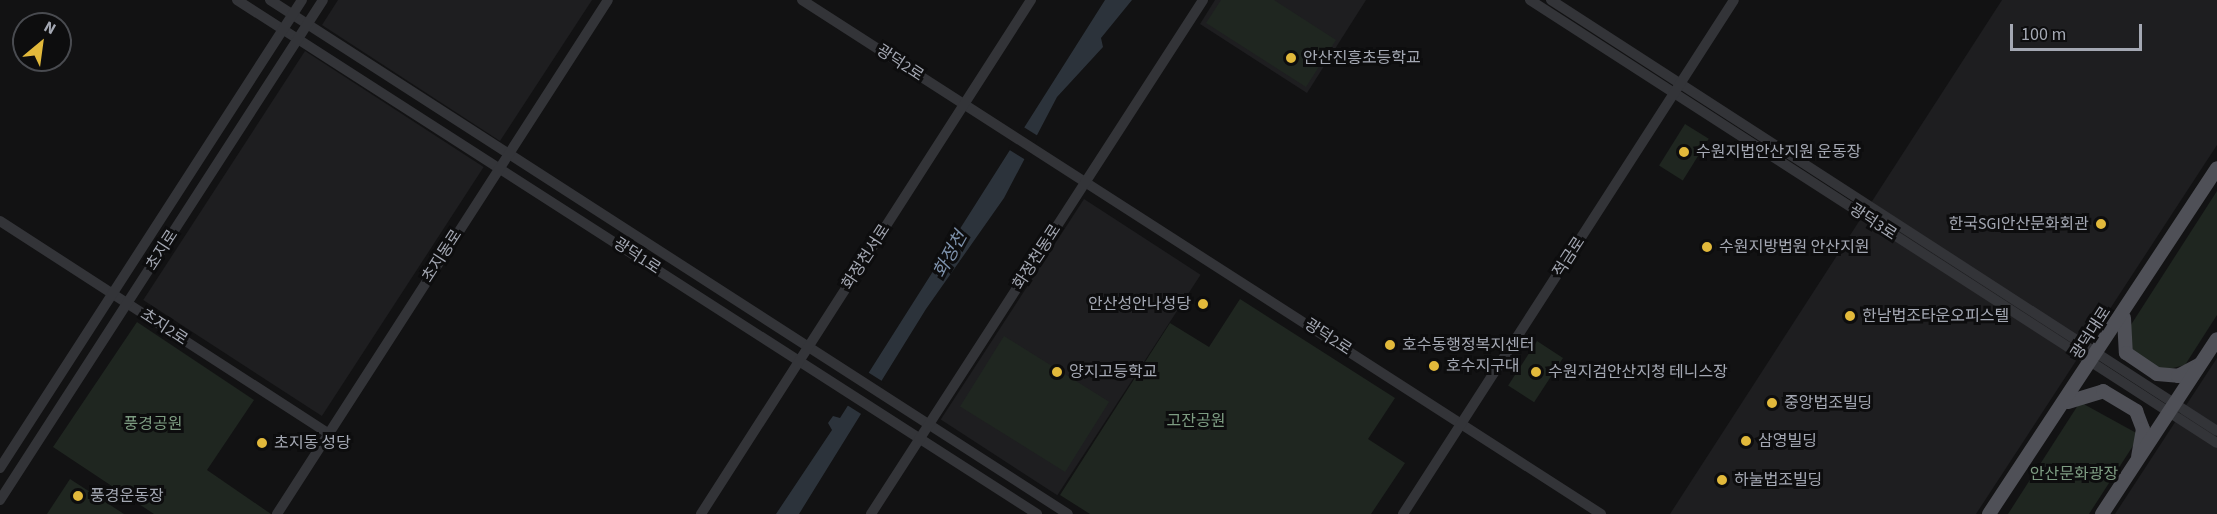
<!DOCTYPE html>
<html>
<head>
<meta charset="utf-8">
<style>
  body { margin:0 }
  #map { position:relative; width:2217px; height:514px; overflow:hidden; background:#121213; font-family:"Source Sans 3","Noto Sans KR",sans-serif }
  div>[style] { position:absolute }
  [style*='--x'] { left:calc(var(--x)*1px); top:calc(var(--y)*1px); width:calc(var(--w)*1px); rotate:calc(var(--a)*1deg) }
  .built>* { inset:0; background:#1e1e20; transform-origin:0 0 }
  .green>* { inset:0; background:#1f2620; transform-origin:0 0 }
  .water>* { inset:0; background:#2c333b }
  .pier>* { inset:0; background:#121213; transform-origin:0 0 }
  .tertiary>* { height:10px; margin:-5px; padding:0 5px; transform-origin:5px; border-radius:5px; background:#333438 }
  .primary>* { height:14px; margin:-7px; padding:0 7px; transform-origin:7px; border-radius:7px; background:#4f5057 }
  .dots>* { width:16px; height:16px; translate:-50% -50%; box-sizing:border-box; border:3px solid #0d0d0e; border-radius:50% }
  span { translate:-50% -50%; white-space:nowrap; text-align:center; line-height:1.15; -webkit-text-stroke:6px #0d0d0e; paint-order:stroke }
  .poi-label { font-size:16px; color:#a4a8b3 }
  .left { translate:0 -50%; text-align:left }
  .right { translate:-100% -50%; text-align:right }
  .street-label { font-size:16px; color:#a4a8b3 }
  .park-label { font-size:16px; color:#7d9c82 }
  .water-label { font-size:18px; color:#7e92ac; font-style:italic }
  .north { position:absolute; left:12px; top:12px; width:60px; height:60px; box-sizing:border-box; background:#0d0d0e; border:2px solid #494b50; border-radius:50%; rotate:29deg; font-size:16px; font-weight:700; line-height:24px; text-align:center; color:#a4a8b3 }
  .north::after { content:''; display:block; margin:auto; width:21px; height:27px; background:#e2b93b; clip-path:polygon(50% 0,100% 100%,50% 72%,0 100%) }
  .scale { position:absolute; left:2010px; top:24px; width:132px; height:27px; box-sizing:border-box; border:3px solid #a4a8b3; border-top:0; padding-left:8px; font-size:18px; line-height:21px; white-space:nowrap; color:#a4a8b3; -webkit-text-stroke:4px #0d0d0e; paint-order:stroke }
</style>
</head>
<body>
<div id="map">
  <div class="built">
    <div style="clip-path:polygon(338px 0,592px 0,500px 141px,322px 25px)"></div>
    <div style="clip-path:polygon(1215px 0,1366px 0,1307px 93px,1200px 24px)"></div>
    <div style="clip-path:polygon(2002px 0,2217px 0,2217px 145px,1976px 514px,1670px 514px)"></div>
    <div style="left:305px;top:51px;width:213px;height:297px;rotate:33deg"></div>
    <div style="left:1084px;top:199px;width:139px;height:263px;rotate:33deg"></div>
    <div style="clip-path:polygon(2217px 358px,2217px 514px,2115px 514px)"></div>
  </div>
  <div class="green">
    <div style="clip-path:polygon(1221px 0,1274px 0,1336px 40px,1306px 87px,1206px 23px)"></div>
    <div style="left:1685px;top:124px;width:28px;height:49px;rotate:32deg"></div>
    <div style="clip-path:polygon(2217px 191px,2217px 315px,2185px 365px,2161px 371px,2131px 353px,2127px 331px)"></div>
    <div style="clip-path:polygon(1240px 299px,1395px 398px,1368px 439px,1405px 463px,1371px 514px,1090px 514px,1060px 495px,1170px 323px,1209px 347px)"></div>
    <div style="clip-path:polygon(137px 322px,254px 400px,207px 470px,271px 514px,154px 514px,53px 447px)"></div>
    <div style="left:1004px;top:336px;width:124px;height:83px;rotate:32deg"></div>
    <div style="left:1537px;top:341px;width:31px;height:53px;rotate:33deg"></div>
    <div style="clip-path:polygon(2080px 402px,2140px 435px,2089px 514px,2008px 514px)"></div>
    <div style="clip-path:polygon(70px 479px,124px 514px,47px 514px)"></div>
  </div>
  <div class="water">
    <div style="clip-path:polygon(1105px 0,1132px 0,1101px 38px,1103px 47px,1057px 97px,1004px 198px,926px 309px,799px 514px,776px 514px,832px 430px,828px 423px,833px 416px,840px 418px)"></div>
  </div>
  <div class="pier">
    <div style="clip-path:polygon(1022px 126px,1038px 136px,1029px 162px,1008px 149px)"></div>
    <div style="left:866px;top:371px;width:22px;height:39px;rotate:32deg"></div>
  </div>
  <div class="tertiary">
    <div style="--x:237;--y:0;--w:951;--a:32.72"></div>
    <div style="--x:270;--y:0;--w:949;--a:32.79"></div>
    <div style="--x:802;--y:0;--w:950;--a:32.75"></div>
    <div style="--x:1530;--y:0;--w:817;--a:32.82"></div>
    <div style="--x:1551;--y:0;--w:793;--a:32.91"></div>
    <div style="--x:0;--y:221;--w:391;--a:32.9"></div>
    <div style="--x:0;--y:468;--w:557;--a:-57.17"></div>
    <div style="--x:0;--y:500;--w:595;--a:-57.14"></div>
    <div style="--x:277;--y:514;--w:611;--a:-57.22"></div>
    <div style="--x:701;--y:514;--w:611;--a:-57.3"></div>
    <div style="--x:871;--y:514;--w:612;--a:-57.14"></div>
    <div style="--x:1403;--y:514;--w:611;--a:-57.22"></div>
  </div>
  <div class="primary">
    <div style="--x:2124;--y:318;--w:35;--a:87"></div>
    <div style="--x:2126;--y:353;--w:37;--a:34"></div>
    <div style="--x:2157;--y:374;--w:21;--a:5"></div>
    <div style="--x:2178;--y:376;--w:24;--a:-28"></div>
    <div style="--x:2068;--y:402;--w:37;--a:-17"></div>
    <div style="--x:2103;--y:391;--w:39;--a:31"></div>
    <div style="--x:2136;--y:411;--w:19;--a:69"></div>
    <div style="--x:2143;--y:429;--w:28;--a:100"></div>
    <div style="--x:1989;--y:514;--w:414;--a:-56.6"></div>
    <div style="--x:2102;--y:514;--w:209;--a:-56.7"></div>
  </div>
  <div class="dots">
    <div style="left:1291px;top:58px;background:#e2b93b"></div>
    <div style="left:1684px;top:152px;background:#e2b93b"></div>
    <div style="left:2101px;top:224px;background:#e2b93b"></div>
    <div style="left:1707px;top:247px;background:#e2b93b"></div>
    <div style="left:1203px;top:304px;background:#e2b93b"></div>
    <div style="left:1850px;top:316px;background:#e2b93b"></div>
    <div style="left:1390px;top:345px;background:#e2b93b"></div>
    <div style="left:1434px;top:366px;background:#e2b93b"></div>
    <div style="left:1057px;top:372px;background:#e2b93b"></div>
    <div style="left:1536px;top:372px;background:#e2b93b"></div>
    <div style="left:1772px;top:403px;background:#e2b93b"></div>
    <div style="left:1746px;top:441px;background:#e2b93b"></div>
    <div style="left:262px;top:443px;background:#e2b93b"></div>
    <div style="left:1722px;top:480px;background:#e2b93b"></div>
    <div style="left:78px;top:496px;background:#e2b93b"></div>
  </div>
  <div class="poi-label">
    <span class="left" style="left:1303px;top:58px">안산진흥초등학교</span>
    <span class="left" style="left:1696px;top:152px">수원지법안산지원 운동장</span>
    <span class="right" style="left:2089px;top:224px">한국SGI안산문화회관</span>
    <span class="left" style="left:1719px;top:247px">수원지방법원 안산지원</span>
    <span class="right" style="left:1191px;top:304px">안산성안나성당</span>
    <span class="left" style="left:1862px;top:316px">한남법조타운오피스텔</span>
    <span class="left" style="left:1402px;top:345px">호수동행정복지센터</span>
    <span class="left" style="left:1446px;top:366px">호수지구대</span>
    <span class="left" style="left:1069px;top:372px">양지고등학교</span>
    <span class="left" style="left:1548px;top:372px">수원지검안산지청 테니스장</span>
    <span class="left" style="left:1784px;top:403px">중앙법조빌딩</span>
    <span class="left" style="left:1758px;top:441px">삼영빌딩</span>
    <span class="left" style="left:274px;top:443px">초지동 성당</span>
    <span class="left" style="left:1734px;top:480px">하눌법조빌딩</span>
    <span class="left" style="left:90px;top:496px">풍경운동장</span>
  </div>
  <div class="street-label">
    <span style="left:900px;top:63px;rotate:33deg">광덕2로</span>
    <span style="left:1873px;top:222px;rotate:33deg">광덕3로</span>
    <span style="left:162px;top:250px;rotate:-57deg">초지로</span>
    <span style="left:442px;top:256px;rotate:-57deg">초지동로</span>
    <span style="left:637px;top:256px;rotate:33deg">광덕1로</span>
    <span style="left:866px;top:257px;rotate:-57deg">화정천서로</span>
    <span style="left:1037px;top:257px;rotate:-57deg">화정천동로</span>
    <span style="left:1569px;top:257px;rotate:-57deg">적금로</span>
    <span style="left:164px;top:327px;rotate:33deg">초지2로</span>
    <span style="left:2091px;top:333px;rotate:-57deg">광덕대로</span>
    <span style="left:1328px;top:337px;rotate:33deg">광덕2로</span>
  </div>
  <div class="park-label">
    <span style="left:1196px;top:421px">고잔공원</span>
    <span style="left:153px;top:424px">풍경공원</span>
    <span style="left:2074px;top:474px">안산문화광장</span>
  </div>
  <div class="water-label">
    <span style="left:951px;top:255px;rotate:-61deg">화정천</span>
  </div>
  <div class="north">N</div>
  <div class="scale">100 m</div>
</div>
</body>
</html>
